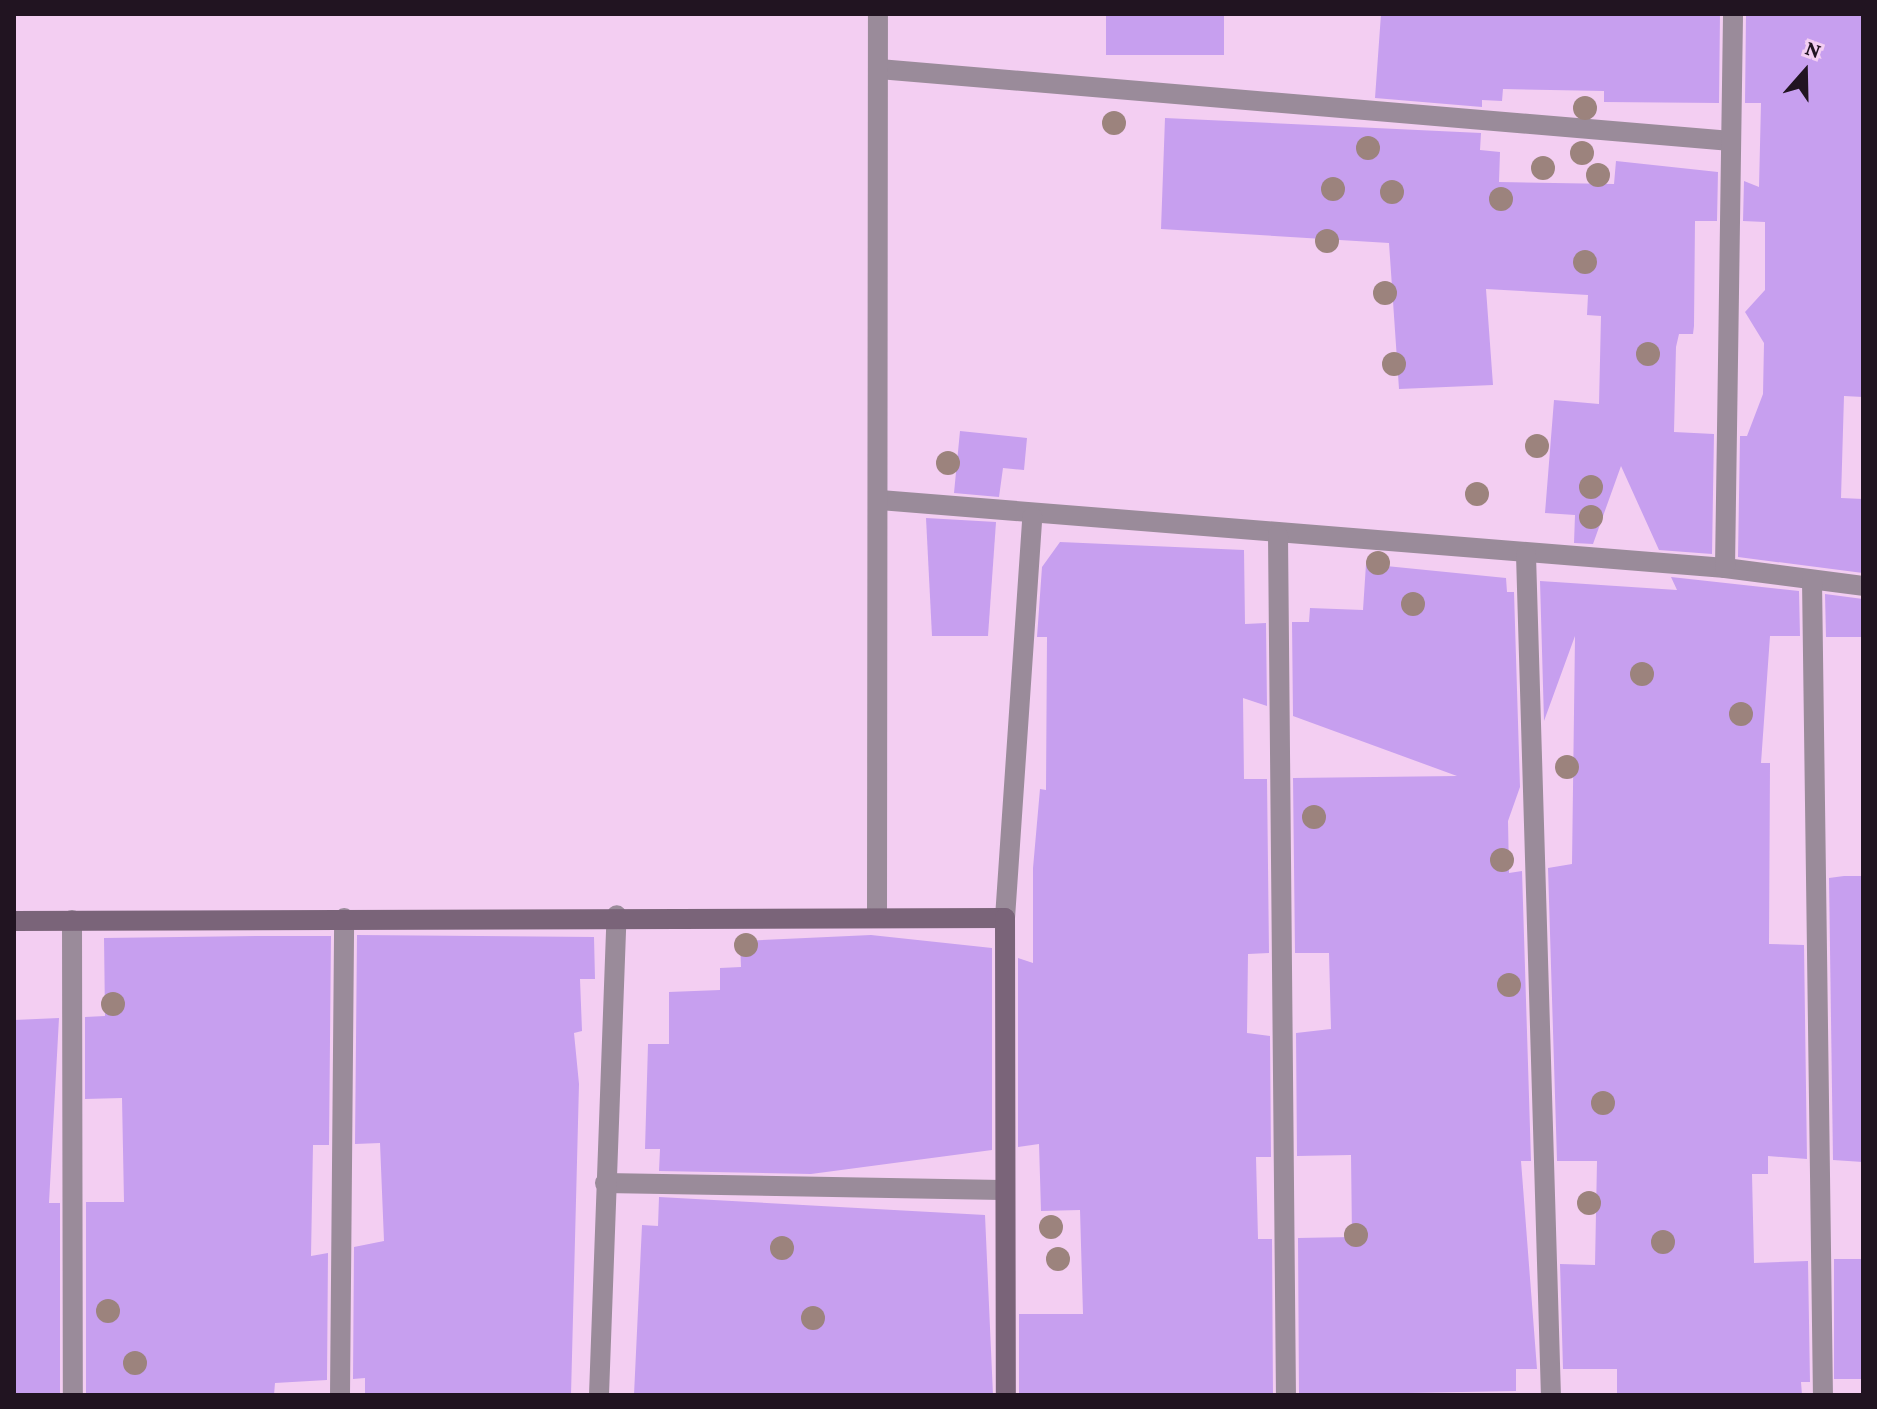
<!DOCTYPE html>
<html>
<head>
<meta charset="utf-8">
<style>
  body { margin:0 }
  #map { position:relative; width:1877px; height:1409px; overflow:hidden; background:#f3cef2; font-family:"Crimson Pro",serif }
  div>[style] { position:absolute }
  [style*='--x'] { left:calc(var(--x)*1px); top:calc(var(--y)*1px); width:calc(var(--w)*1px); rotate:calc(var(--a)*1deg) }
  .building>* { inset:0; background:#c79fef; transform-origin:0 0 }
  .street>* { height:20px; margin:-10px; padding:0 10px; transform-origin:10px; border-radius:10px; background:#9a8b9a }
  .secondary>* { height:20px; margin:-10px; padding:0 10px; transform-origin:10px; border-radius:10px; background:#7a6479 }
  .trees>* { width:24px; height:24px; margin:-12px; border-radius:50%; background:#9c837d }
  span { translate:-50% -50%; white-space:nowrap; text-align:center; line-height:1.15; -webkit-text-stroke:6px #f3cef2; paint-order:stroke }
  .frame { position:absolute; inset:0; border:16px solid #211421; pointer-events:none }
  .north { position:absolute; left:1765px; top:32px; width:80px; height:80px; -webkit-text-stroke:6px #f3cef2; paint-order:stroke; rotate:20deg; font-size:22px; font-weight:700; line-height:32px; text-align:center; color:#211421 }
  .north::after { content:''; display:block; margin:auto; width:28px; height:36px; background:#211421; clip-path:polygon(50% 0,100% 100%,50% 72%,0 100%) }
</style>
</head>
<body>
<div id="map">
  <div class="building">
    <div style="left:1106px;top:14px;width:118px;height:41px"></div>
    <div style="clip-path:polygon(1381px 14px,1720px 14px,1719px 103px,1604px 102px,1604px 91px,1503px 89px,1502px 101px,1482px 100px,1482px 107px,1375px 98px)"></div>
    <div style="clip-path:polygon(1746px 14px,1863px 14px,1863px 397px,1844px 396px,1841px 498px,1863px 499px,1863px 573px,1738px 557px,1740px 436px,1747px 436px,1763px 394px,1764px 343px,1745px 312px,1765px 290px,1765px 222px,1743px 221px,1744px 181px,1759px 187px,1761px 103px,1745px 103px)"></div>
    <div style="clip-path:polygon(1165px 118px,1481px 133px,1480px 150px,1500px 152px,1499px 182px,1614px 184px,1616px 161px,1718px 172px,1717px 221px,1695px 221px,1694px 326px,1693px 334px,1679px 334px,1676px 347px,1674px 432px,1714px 434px,1712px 554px,1659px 550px,1621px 466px,1593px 544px,1574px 543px,1575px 515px,1545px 513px,1554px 400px,1599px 404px,1601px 316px,1587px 315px,1588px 295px,1486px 289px,1493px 385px,1399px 389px,1389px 243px,1161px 229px)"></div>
    <div style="clip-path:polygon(960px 431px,1027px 438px,1024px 470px,1003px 468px,999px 497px,954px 493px)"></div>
    <div style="clip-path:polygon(926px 518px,996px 522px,988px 636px,932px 636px)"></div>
    <div style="clip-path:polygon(1060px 542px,1244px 550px,1245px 624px,1266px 623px,1267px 706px,1243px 698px,1244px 779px,1267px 779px,1269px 953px,1248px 954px,1247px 1033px,1270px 1036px,1271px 1157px,1256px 1157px,1258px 1239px,1272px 1239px,1273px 1395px,1019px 1395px,1019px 1314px,1083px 1314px,1080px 1210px,1041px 1211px,1039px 1144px,1018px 1147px,1018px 958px,1033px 963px,1033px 868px,1040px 789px,1046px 790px,1047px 637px,1037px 637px,1042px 567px)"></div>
    <div style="clip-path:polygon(1366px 564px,1506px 578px,1507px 592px,1514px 592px,1520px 787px,1508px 821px,1509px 873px,1522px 871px,1531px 1161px,1521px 1161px,1537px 1369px,1516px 1369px,1516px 1391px,1299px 1395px,1298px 1238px,1352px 1237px,1351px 1155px,1297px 1156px,1296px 1033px,1331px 1029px,1329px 953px,1295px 953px,1293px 778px,1457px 776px,1293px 716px,1292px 622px,1309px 622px,1310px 608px,1363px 610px)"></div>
    <div style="clip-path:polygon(1671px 577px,1799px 591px,1800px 636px,1770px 636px,1761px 763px,1770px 763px,1769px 944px,1804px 945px,1807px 1159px,1768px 1156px,1768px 1174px,1752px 1174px,1754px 1263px,1808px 1261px,1810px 1382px,1801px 1382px,1802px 1395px,1617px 1395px,1617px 1369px,1563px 1369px,1560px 1264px,1595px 1265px,1597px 1161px,1557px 1161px,1548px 868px,1572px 864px,1575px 636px,1544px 721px,1540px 581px,1677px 590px)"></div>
    <div style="clip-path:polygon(1825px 594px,1863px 599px,1863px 637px,1826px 637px)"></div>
    <div style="clip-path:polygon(1844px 876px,1863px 876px,1863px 1162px,1833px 1160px,1829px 878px)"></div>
    <div style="clip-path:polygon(357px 935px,594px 937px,595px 979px,580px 979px,582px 1031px,574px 1033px,579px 1084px,571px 1395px,365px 1395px,365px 1378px,353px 1379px,354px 1247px,384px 1241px,380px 1143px,355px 1144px)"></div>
    <div style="clip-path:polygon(871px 935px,992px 948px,992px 1150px,811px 1174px,659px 1171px,660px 1149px,645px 1149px,648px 1044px,669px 1044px,669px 992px,720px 990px,720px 968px,741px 967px,740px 941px)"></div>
    <div style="clip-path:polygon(262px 936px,331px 936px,329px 1145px,313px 1145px,311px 1256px,328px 1253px,327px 1380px,275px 1383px,274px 1395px,86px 1395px,86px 1202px,124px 1202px,122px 1098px,85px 1099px,85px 1017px,105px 1016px,104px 938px)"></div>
    <div style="clip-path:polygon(59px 1018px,49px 1203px,60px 1203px,60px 1395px,14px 1395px,14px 1020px)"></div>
    <div style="clip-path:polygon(659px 1197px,985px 1215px,993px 1395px,634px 1395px,642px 1225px,658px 1226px)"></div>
    <div style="left:1863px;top:1259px;width:120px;height:29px;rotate:90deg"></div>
  </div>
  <div class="street">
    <div style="--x:879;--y:69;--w:855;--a:4.83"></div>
    <div style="--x:880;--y:500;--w:848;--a:4.6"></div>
    <div style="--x:1725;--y:568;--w:139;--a:7.4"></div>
    <div style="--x:1278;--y:535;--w:860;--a:89.47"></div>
    <div style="--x:1526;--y:555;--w:840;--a:88.3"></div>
    <div style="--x:1725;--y:568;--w:554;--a:-89.17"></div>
    <div style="--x:1812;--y:580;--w:815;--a:89.23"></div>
    <div style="--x:877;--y:913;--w:899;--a:-89.94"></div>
    <div style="--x:1005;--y:918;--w:402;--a:-86.1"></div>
    <div style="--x:72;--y:920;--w:475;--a:89.9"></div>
    <div style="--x:605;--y:1183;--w:397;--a:1"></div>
    <div style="--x:340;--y:1395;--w:477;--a:-89.5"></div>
    <div style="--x:599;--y:1395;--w:480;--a:-87.9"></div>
  </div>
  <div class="secondary">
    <div style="--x:14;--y:921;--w:991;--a:-0.17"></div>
    <div style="--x:1005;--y:918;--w:477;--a:89.9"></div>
  </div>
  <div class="trees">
    <div style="left:1585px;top:108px"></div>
    <div style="left:1114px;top:123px"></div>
    <div style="left:1368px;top:148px"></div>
    <div style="left:1582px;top:153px"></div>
    <div style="left:1543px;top:168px"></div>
    <div style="left:1598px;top:175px"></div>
    <div style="left:1333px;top:189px"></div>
    <div style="left:1392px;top:192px"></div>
    <div style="left:1501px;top:199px"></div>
    <div style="left:1327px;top:241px"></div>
    <div style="left:1585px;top:262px"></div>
    <div style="left:1385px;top:293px"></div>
    <div style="left:1648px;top:354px"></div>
    <div style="left:1394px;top:364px"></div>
    <div style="left:1537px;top:446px"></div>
    <div style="left:948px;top:463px"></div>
    <div style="left:1591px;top:487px"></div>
    <div style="left:1477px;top:494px"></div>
    <div style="left:1591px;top:517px"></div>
    <div style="left:1378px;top:563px"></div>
    <div style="left:1413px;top:604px"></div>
    <div style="left:1642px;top:674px"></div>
    <div style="left:1741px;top:714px"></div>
    <div style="left:1567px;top:767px"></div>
    <div style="left:1314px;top:817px"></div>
    <div style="left:1502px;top:860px"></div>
    <div style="left:746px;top:945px"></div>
    <div style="left:1509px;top:985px"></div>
    <div style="left:113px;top:1004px"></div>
    <div style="left:1603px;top:1103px"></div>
    <div style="left:1589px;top:1203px"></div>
    <div style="left:1051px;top:1227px"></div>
    <div style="left:1356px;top:1235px"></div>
    <div style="left:1663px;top:1242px"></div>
    <div style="left:782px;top:1248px"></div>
    <div style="left:1058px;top:1259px"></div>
    <div style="left:108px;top:1311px"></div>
    <div style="left:813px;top:1318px"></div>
    <div style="left:135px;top:1363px"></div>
  </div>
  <div class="frame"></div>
  <div class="north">N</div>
</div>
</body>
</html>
